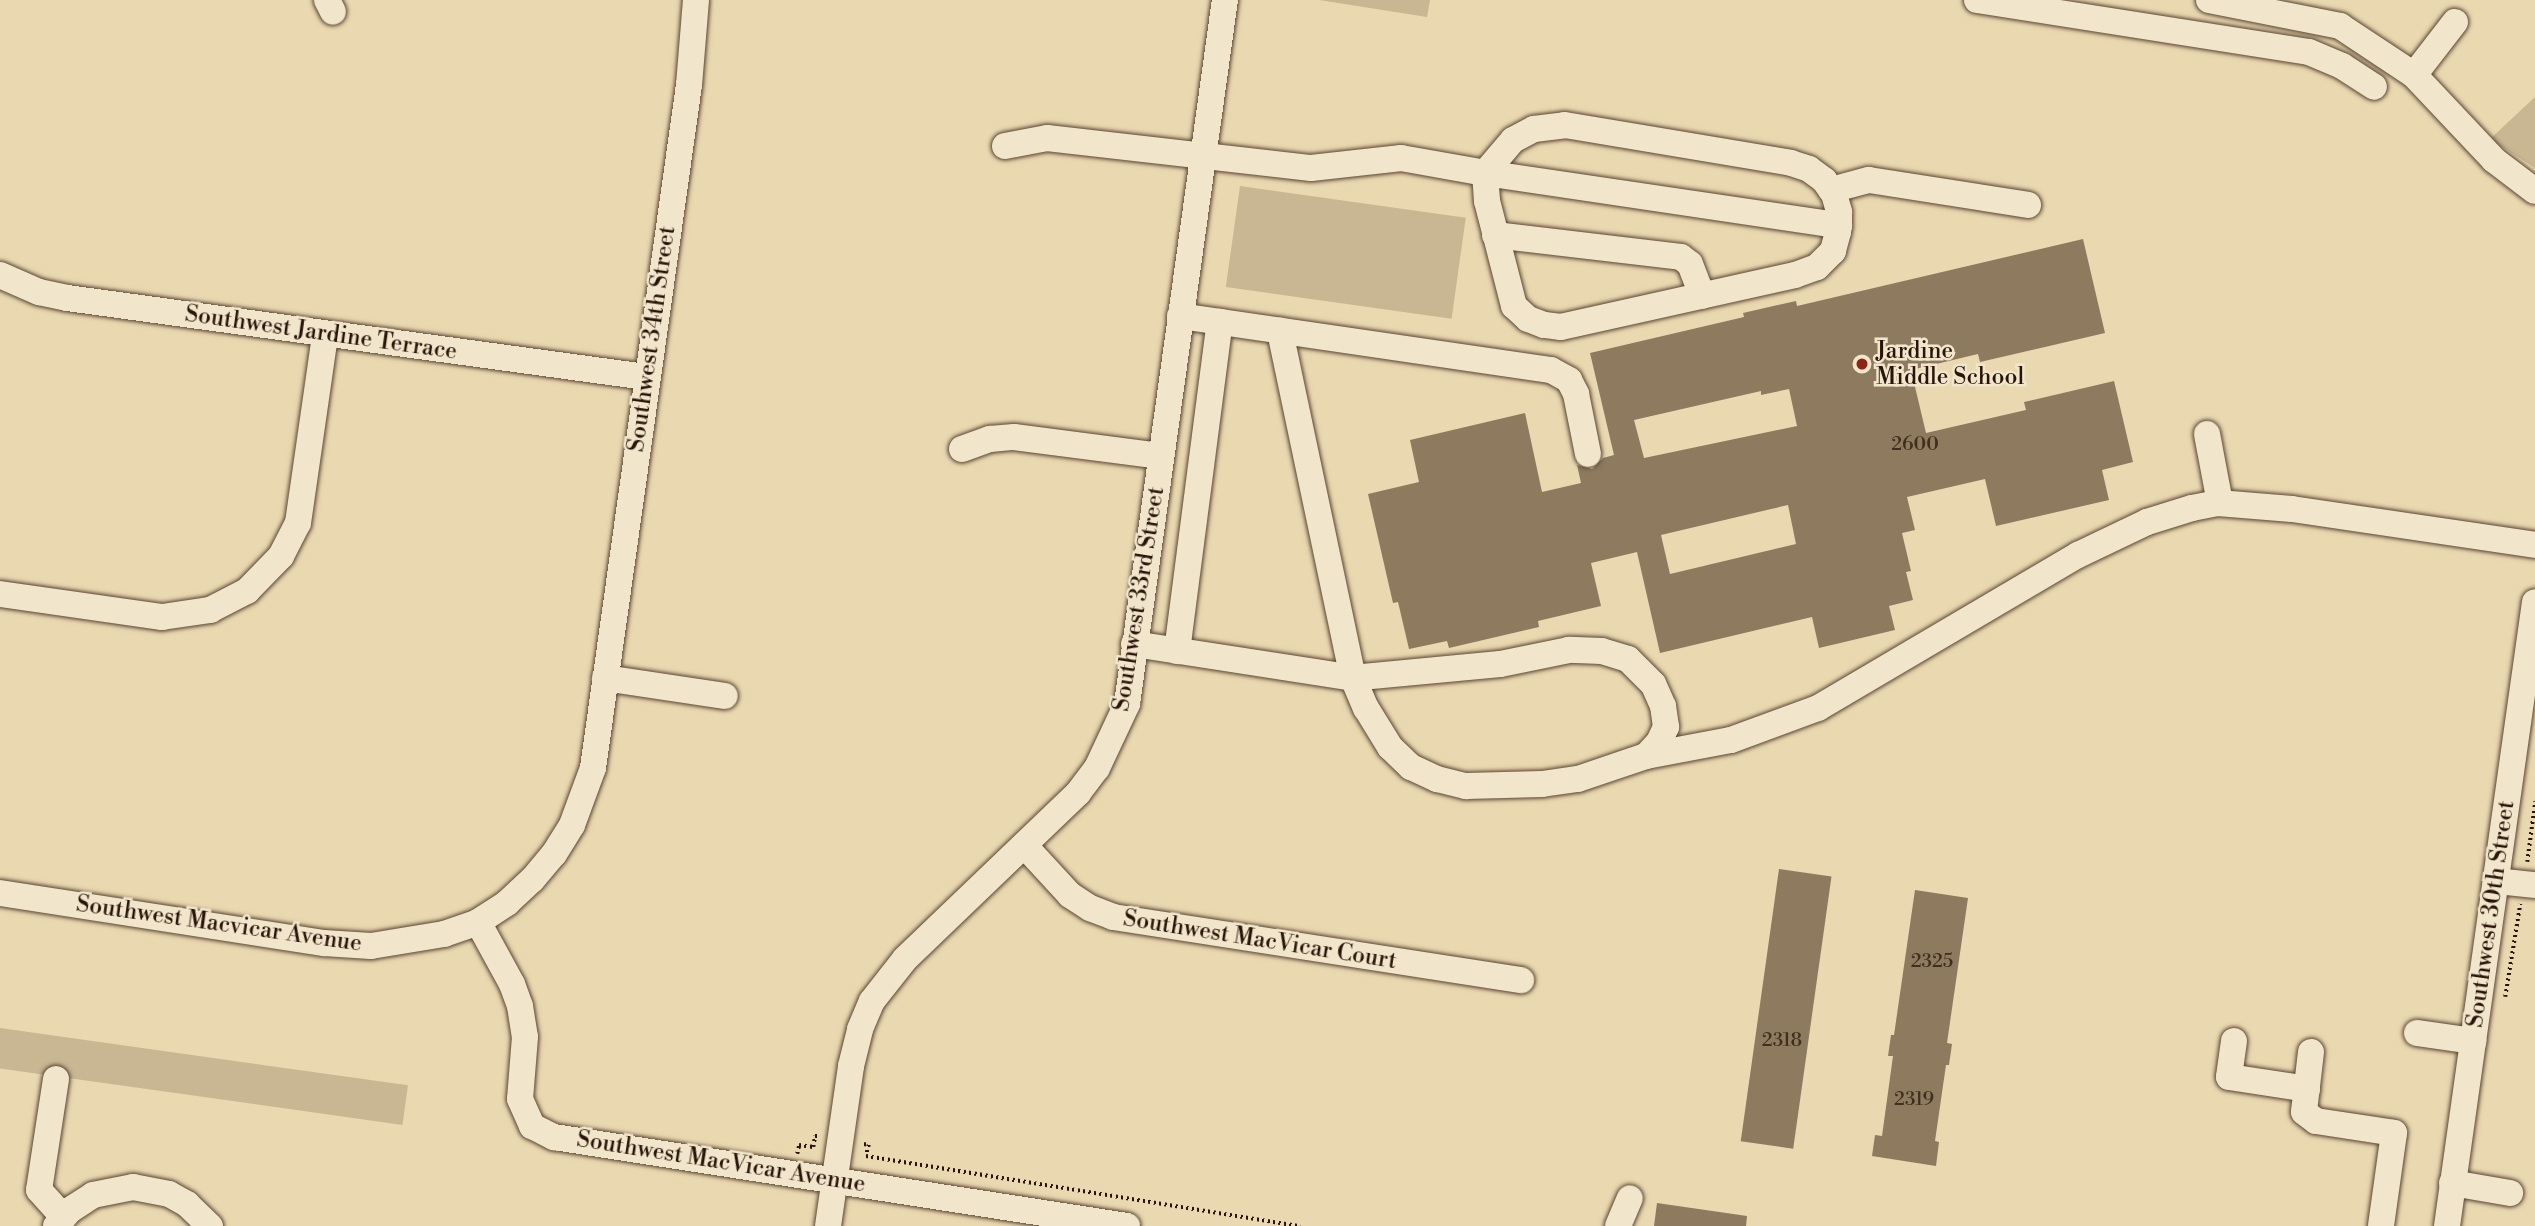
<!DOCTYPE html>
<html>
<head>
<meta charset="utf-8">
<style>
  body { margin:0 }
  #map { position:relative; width:2535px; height:1226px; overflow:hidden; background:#ead8b0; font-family:"Libre Bodoni",serif }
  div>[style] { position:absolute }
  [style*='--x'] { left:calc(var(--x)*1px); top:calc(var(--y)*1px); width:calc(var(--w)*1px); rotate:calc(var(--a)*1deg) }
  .green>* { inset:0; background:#c9b793; transform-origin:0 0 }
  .building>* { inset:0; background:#8d7a5f; transform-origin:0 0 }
  .path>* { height:3.5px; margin-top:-1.75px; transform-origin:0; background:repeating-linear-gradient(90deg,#281408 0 2px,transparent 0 5.5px) }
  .roads { filter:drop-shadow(0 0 2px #584532) drop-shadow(0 0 2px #584532) }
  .minor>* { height:26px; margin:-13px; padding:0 13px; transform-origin:13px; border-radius:13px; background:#f1e6cc }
  .dots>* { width:19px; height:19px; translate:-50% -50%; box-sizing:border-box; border:4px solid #f1e6cc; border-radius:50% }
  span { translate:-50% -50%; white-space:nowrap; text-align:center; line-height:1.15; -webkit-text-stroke:5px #f1e6cc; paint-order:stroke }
  .number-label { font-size:19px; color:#412e1e }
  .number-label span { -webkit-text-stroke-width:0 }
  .street-label { font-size:23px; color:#281408 }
  .poi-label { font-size:23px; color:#281408 }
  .left { translate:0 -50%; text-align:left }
</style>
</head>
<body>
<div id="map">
  <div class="green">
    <div style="clip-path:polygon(1319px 0,1430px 0,1427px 17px)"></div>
    <div style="clip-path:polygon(2535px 97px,2535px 168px,2490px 139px)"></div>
    <div style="left:1240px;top:186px;width:228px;height:102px;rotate:8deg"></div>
    <div style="left:0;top:1028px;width:412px;height:40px;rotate:8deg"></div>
  </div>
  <div class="building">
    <div style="clip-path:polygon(evenodd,2083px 239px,2105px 333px,1980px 362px,1978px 354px,1911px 370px,1926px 433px,2026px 410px,2024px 402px,2114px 381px,2133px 462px,2102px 470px,2109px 500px,1996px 526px,1985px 479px,1907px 497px,1915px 530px,1902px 533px,1911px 571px,1906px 572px,1913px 600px,1889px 606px,1895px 630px,1819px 648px,1812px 617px,1660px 653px,1637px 552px,1591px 563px,1601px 606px,1538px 621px,1539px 627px,1449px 648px,1447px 641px,1409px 649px,1398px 602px,1393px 603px,1368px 494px,1419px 482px,1410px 440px,1525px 413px,1542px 492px,1581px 483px,1577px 465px,1592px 469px,1603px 458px,1614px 455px,1590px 353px,1744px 317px,1743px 313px,1796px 301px,1797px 306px,2083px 239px,1789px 389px,1797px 426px,1644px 458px,1634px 420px,1761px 391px,1761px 395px,1789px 389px,2083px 239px,1788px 505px,1796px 544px,1670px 574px,1661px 535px,1788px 505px)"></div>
    <div style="left:1779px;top:869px;width:53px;height:275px;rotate:8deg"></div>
    <div style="clip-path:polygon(1915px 890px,1968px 898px,1947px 1043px,1952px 1044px,1949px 1065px,1946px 1065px,1935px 1141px,1939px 1142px,1936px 1166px,1872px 1156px,1875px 1135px,1882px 1136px,1893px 1056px,1888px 1056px,1891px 1035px,1894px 1035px)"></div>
    <div style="clip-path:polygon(1657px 1203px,1747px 1216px,1746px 1226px,1654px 1226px)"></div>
  </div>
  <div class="path">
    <div style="--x:2527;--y:862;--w:61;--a:-82.4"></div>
    <div style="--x:2505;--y:997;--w:94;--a:-80.8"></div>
    <div style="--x:864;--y:1144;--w:5;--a:11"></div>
    <div style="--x:869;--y:1145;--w:11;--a:105"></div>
    <div style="--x:866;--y:1156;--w:440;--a:9.2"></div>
    <div style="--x:797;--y:1154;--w:9;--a:-77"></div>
    <div style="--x:799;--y:1145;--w:14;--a:8"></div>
    <div style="--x:813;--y:1147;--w:11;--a:-80"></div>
    <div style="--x:815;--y:1136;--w:3;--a:0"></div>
  </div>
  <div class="roads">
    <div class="minor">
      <div style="--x:327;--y:0;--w:13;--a:63"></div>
      <div style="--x:1977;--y:0;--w:336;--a:8.9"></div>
      <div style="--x:2309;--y:52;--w:36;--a:23"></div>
      <div style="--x:2342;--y:66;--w:38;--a:33"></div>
      <div style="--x:2209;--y:0;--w:134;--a:11.2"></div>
      <div style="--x:2340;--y:26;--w:89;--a:33.5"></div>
      <div style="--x:2414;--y:75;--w:117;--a:46.7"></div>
      <div style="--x:2494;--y:160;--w:51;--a:37.1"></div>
      <div style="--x:2414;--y:75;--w:67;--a:-52.3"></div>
      <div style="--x:1005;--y:146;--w:43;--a:-10.8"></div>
      <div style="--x:1047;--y:138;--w:266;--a:6.5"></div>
      <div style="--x:1311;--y:168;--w:91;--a:-6.3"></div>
      <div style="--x:1401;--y:158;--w:85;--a:10.1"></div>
      <div style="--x:1485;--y:173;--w:43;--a:-49.7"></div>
      <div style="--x:1513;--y:140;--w:24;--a:-28"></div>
      <div style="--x:1534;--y:129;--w:31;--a:-7"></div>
      <div style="--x:1565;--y:125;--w:229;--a:9.5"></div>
      <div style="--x:1791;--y:163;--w:19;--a:18"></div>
      <div style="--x:1809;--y:169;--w:19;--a:36"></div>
      <div style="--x:1824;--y:180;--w:17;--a:54"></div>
      <div style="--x:1834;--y:194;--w:19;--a:74"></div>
      <div style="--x:1839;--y:212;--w:13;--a:90"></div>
      <div style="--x:1839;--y:225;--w:7;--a:98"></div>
      <div style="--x:1838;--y:232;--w:20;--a:105"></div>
      <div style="--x:1833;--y:251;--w:23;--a:135"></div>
      <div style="--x:1817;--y:267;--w:23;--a:160"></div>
      <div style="--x:1795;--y:275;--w:240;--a:167.5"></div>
      <div style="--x:1561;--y:327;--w:17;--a:-173"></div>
      <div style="--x:1544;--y:325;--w:17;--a:-159"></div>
      <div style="--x:1528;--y:319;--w:19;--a:-137"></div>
      <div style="--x:1514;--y:306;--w:108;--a:-104.4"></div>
      <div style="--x:1487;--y:201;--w:28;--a:-94"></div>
      <div style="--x:1485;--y:173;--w:358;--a:8.4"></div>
      <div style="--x:1831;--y:190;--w:39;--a:-15"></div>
      <div style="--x:1869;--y:180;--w:161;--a:8.9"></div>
      <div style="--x:1495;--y:235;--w:187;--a:6.7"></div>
      <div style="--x:1681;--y:257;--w:11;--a:38"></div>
      <div style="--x:1690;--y:264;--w:34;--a:69"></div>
      <div style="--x:0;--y:275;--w:43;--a:23.6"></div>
      <div style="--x:39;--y:292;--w:29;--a:12"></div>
      <div style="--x:67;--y:298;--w:584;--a:7.77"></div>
      <div style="--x:1180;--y:316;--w:375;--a:8.3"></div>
      <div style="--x:1551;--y:370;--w:21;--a:29"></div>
      <div style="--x:1569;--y:380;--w:16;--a:63"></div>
      <div style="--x:1576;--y:394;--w:61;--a:78.7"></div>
      <div style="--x:2207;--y:434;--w:70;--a:79.3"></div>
      <div style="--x:962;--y:449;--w:30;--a:-20"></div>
      <div style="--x:990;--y:439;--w:24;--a:-5"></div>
      <div style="--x:1014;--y:437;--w:147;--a:7.4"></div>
      <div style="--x:0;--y:594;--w:164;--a:8.1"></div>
      <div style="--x:162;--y:617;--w:49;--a:-8.3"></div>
      <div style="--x:210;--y:610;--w:42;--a:-27.2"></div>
      <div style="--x:247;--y:591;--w:49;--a:-45.8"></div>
      <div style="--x:281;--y:556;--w:37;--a:-63"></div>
      <div style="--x:298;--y:523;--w:190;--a:-81.8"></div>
      <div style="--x:1134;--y:644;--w:222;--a:8.8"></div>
      <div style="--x:1353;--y:678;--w:33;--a:67"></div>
      <div style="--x:1366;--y:708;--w:46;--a:58.4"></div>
      <div style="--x:1390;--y:747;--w:29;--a:44"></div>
      <div style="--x:1411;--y:767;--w:29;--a:25"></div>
      <div style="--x:1437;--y:779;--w:30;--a:14"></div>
      <div style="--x:1466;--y:786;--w:76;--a:-1.5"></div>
      <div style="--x:1542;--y:784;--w:36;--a:-8"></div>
      <div style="--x:1578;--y:779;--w:72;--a:-18.7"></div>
      <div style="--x:1646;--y:756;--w:19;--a:-47"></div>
      <div style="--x:1659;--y:742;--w:17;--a:-65"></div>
      <div style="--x:1666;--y:727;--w:21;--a:-98"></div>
      <div style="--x:1663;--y:706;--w:24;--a:-114"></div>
      <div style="--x:1653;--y:684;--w:35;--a:-135"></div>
      <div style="--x:1628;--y:659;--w:27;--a:-163"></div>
      <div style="--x:1602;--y:651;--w:33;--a:-178"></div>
      <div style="--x:1569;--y:650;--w:70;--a:168.5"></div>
      <div style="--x:1500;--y:664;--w:148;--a:174.6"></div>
      <div style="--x:1353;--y:678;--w:355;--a:-101.9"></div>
      <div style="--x:1177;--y:651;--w:332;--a:-82.6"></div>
      <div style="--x:605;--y:678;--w:121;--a:8.5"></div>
      <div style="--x:1646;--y:756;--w:86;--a:-10.7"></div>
      <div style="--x:1731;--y:740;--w:93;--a:-20.2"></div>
      <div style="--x:1818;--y:708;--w:302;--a:-30.5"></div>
      <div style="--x:2078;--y:555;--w:76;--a:-25.6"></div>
      <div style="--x:2147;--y:522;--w:47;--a:-17.3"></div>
      <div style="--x:2192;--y:508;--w:26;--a:-11"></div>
      <div style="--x:2218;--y:503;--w:74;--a:4.6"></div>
      <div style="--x:2292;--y:509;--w:246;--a:8.4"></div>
      <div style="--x:1024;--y:845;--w:68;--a:47.4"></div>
      <div style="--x:1070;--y:895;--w:24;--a:33"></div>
      <div style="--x:1090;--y:908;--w:25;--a:21"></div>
      <div style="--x:1113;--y:917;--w:413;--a:8.8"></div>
      <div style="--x:2496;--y:881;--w:39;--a:6"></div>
      <div style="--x:0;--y:893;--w:328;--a:8.8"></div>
      <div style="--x:324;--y:943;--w:47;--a:3.7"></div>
      <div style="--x:371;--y:946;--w:74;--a:-9.3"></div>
      <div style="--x:444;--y:934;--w:36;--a:-19"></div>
      <div style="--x:478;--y:922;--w:35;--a:-33"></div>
      <div style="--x:507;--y:903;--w:34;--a:-43"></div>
      <div style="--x:532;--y:880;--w:34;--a:-50"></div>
      <div style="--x:554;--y:854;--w:34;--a:-58"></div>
      <div style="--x:572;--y:825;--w:61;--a:-69.8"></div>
      <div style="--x:593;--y:768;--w:690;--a:-82"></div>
      <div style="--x:689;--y:85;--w:85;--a:-85.3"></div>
      <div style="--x:478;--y:922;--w:71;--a:61.3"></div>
      <div style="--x:512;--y:984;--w:23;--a:70"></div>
      <div style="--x:520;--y:1006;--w:31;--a:81"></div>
      <div style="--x:525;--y:1037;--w:62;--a:94.6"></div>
      <div style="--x:520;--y:1099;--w:30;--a:66"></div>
      <div style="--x:532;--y:1126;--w:25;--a:27"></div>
      <div style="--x:554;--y:1137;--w:580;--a:8.83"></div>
      <div style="--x:2417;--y:1033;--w:57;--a:8.1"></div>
      <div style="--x:2234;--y:1041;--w:36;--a:98"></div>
      <div style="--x:2229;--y:1077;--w:79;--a:8.7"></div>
      <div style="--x:2311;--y:1052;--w:60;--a:96.7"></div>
      <div style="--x:2304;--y:1112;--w:15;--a:37"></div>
      <div style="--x:2316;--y:1121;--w:79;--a:8.7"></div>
      <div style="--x:2394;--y:1133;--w:94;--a:98"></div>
      <div style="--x:56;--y:1079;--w:112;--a:98.7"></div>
      <div style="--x:39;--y:1190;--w:36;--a:48"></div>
      <div style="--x:2452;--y:1183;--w:59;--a:9.8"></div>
      <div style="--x:56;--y:1226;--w:21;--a:-49"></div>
      <div style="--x:70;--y:1210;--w:27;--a:-33"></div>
      <div style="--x:93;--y:1195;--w:41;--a:-11.3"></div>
      <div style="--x:133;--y:1187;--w:37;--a:11"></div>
      <div style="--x:169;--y:1194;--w:21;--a:29"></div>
      <div style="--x:187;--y:1204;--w:32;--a:44"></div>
      <div style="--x:828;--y:1226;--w:162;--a:-81.8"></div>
      <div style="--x:851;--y:1066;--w:38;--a:-76"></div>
      <div style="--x:860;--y:1029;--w:30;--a:-67"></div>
      <div style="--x:872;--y:1001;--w:53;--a:-51.8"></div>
      <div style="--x:905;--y:959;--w:240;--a:-43.8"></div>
      <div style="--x:1078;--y:793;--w:31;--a:-53"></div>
      <div style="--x:1097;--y:768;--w:71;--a:-64.9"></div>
      <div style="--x:1127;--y:704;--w:711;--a:-82.08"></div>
      <div style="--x:1618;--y:1226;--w:30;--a:-67"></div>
      <div style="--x:2447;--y:1226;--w:630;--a:-81.97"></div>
    </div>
  </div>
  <div class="dots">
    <div style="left:1862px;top:364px;background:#8f2418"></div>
  </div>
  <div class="number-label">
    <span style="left:1915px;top:445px">2600</span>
    <span style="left:1932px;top:962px">2325</span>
    <span style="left:1782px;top:1041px">2318</span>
    <span style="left:1914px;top:1100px">2319</span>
  </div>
  <div class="street-label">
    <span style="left:321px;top:333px;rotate:8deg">Southwest Jardine Terrace</span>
    <span style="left:652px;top:339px;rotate:-82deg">Southwest 34th Street</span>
    <span style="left:1139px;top:599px;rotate:-81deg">Southwest 33rd Street</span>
    <span style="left:2491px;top:914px;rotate:-82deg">Southwest 30th Street</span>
    <span style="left:219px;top:924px;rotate:8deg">Southwest Macvicar Avenue</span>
    <span style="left:1260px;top:940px;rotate:9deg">Southwest MacVicar Court</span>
    <span style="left:721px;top:1162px;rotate:9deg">Southwest MacVicar Avenue</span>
  </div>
  <div class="poi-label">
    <span class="left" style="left:1876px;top:364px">Jardine<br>Middle School</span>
  </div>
</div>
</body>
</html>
